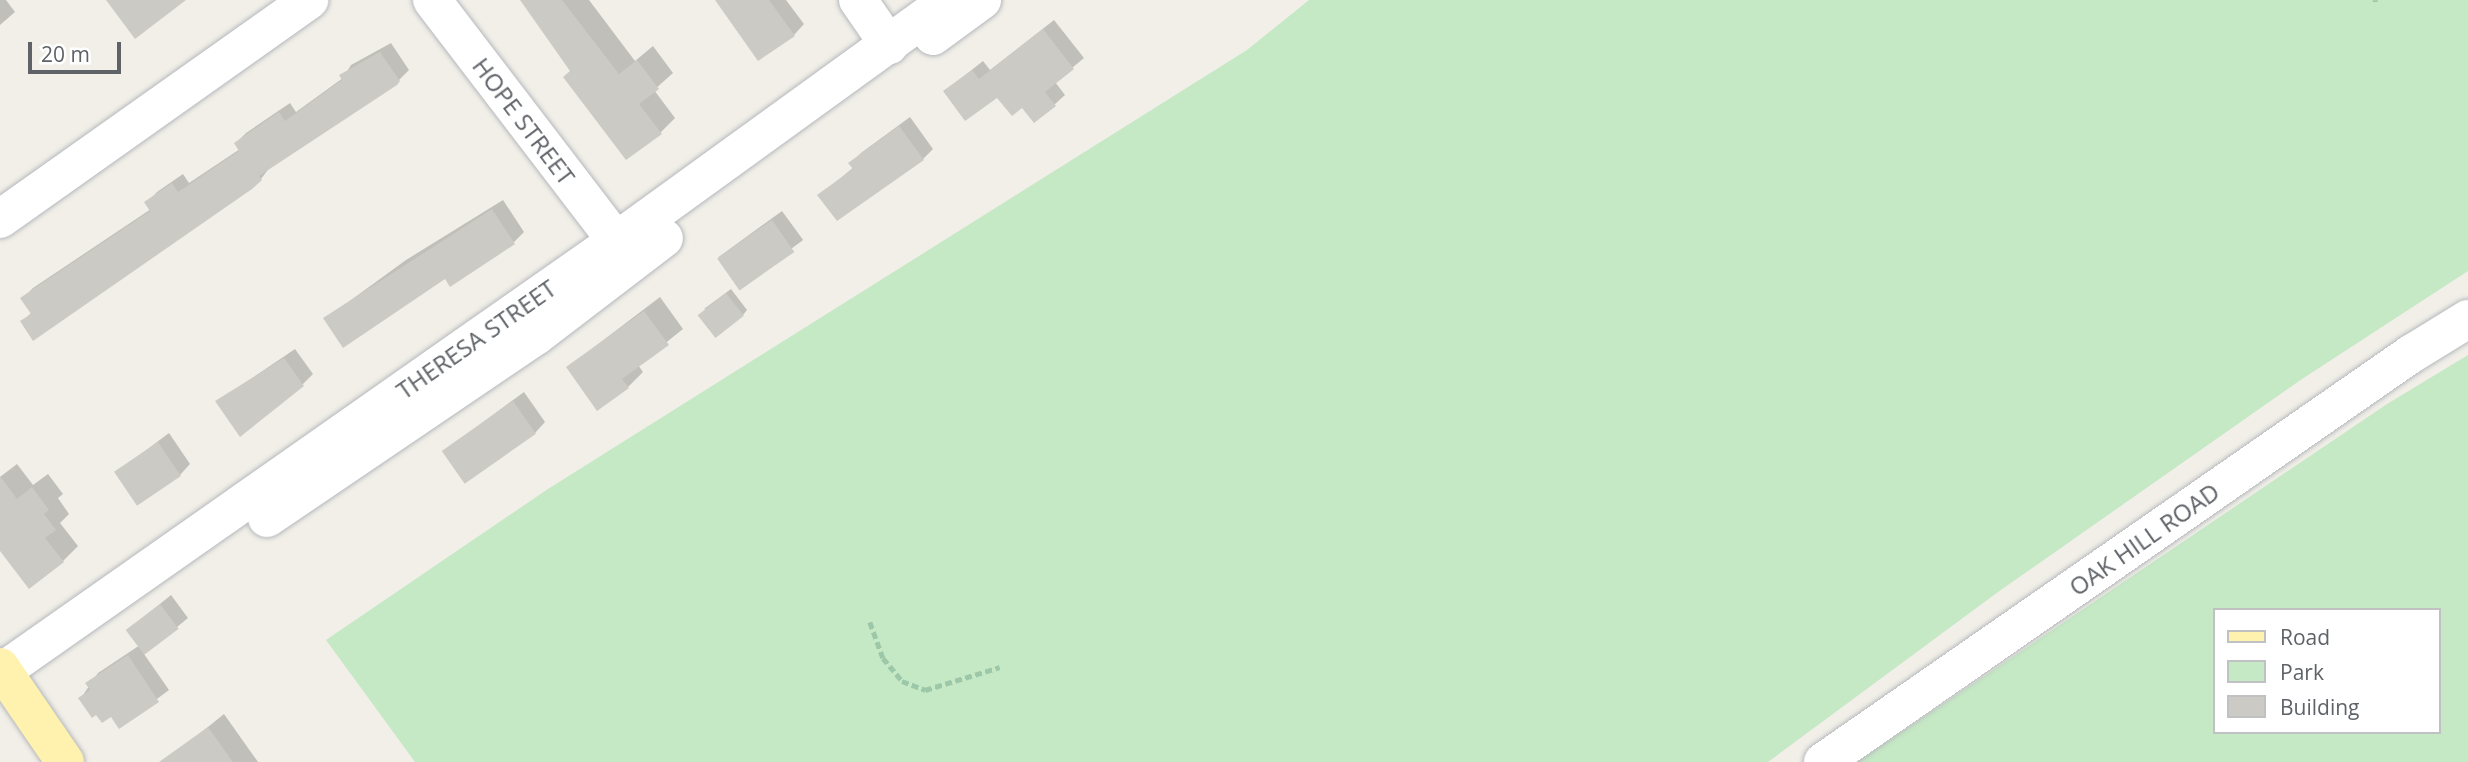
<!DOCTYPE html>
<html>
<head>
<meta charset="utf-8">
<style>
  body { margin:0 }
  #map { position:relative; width:2468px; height:762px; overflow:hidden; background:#f1efe8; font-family:"Open Sans",sans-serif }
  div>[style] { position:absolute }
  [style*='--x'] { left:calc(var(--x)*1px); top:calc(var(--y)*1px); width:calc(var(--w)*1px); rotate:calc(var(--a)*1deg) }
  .green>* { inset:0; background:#c5e8c5 }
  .shadow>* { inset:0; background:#0003; transform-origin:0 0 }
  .building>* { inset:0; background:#cccac5; transform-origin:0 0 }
  .path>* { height:4.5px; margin-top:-2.25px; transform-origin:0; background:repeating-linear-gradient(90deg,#9cc7a9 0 7px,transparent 0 10.5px) }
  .roads { filter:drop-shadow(0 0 2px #b5b8bc) drop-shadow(0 0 2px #b5b8bc) }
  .minor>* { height:38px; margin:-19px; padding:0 19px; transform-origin:19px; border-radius:19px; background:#fff }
  .major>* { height:38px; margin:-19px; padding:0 19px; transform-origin:19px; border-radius:19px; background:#fff2af }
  span { translate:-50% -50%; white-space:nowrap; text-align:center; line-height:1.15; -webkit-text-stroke:5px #fff; paint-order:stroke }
  .street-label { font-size:24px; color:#5f6368 }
  .legend { position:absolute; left:2213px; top:608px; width:228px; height:126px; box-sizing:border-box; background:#fff; border:2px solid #bfc1c3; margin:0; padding:9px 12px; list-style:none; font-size:21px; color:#5f6368 }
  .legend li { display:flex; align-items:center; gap:14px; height:35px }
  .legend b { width:35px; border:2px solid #bfc1c3 }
  .scale { position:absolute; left:28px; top:42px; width:93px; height:32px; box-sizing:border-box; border:4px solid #5f6368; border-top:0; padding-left:9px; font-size:21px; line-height:24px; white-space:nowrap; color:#5f6368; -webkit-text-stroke:5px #fff; paint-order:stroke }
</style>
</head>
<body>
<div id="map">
  <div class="green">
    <div style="clip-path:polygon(1309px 0,2468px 0,2468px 271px,2302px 379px,1998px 592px,1768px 762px,415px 762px,326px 640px,548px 489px,1247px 50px)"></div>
    <div style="clip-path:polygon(evenodd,2468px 355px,2468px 762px,1857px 762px,2387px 404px,2468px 355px,2214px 610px,2438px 610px,2438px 732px,2214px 732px,2214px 610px)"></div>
  </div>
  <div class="shadow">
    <div style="clip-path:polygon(0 0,6px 0,15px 12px,0 25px)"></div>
    <div style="clip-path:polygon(523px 0,589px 0,635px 61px,653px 46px,673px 73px,654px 90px,675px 118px,660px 133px,572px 70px)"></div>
    <div style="clip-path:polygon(718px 0,786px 0,804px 24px,794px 35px)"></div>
    <div style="clip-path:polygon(1054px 20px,1084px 58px,1055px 82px,1065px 95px,1054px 105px,1022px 106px,997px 96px,945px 91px,983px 61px,990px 70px)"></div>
    <div style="clip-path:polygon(391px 43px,409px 70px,396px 83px,270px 167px,261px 179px,22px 322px,32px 312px,23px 298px,33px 288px,151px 209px,147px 203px,157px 192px,183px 174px,189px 183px,240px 149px,236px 143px,246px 133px,290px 103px,296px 112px,343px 78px,351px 65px)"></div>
    <div style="clip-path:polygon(910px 117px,933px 149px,923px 159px,820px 195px,854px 167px,851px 163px,861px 153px)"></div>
    <div style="clip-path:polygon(503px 200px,524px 232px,514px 242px,450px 284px,445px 277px,325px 319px,406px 260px)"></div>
    <div style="left:782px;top:211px;width:36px;height:78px;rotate:54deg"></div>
    <div style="clip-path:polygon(731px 289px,747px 310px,743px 315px,704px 309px)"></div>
    <div style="clip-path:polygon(660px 297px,683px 329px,638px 365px,643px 372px,628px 387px,568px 367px)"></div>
    <div style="clip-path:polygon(295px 349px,313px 374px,302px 385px,217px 402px)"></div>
    <div style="clip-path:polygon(524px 392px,545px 422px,535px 433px,444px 451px)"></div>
    <div style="clip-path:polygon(169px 433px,190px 464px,180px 475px,117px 472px)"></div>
    <div style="clip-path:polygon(17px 464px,33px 485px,48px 474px,63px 494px,58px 498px,69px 514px,60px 523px,78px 546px,63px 561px,0 546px,0 477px)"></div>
    <div style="clip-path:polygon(171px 595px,188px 618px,144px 654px,169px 690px,119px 727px,112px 715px,81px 698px,98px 673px,140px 645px,128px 630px)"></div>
    <div style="clip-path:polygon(224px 714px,258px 762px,192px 762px,182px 748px)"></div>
  </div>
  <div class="building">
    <div style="clip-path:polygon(106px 0,186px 0,135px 39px)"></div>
    <div style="clip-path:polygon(520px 0,562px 0,619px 74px,637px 60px,659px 89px,639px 104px,662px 134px,626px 160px,563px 77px,570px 71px)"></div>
    <div style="clip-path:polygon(715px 0,769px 0,795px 36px,758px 61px)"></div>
    <div style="clip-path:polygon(1043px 29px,1074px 69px,1045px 92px,1056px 106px,1034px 123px,1022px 108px,1012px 116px,997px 98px,965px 121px,943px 91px,972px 70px,979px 79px)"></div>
    <div style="clip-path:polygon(380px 52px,400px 81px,397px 85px,259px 176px,262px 180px,252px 189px,33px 341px,20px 321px,31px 314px,20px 298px,150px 211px,144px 202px,172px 183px,178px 192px,239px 151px,234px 143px,279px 112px,285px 121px,342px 80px,339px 75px)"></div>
    <div style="clip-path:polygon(899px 126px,924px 160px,837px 221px,817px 195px,853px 169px,848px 163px)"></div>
    <div style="clip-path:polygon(492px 209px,515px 244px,450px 287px,445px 279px,343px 348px,323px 318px)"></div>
    <div style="left:772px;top:220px;width:39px;height:67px;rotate:55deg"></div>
    <div style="left:726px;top:293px;width:29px;height:36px;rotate:52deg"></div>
    <div style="clip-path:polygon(644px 311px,669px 345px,622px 379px,629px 388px,597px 411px,566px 367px)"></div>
    <div style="clip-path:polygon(284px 358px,304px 386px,240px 437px,215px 401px)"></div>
    <div style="left:513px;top:401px;width:40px;height:87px;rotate:55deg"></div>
    <div style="left:158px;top:442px;width:41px;height:53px;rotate:56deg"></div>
    <div style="clip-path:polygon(0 476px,17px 499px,32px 487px,49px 510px,44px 514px,56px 530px,45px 538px,64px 562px,29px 589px,0 551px)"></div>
    <div style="left:160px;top:604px;width:31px;height:43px;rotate:53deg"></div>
    <div style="clip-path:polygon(128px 655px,159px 702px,119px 729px,111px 717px,102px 723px,96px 715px,92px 718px,78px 698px,90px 690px,85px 683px)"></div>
    <div style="clip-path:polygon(208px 727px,233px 762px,159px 762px)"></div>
  </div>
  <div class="path">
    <div style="--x:2375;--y:2;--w:2;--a:-90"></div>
    <div style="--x:870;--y:622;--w:38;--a:70"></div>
    <div style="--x:883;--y:658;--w:30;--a:50"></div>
    <div style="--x:902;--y:681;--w:25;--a:21"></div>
    <div style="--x:925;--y:690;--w:78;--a:-17"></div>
  </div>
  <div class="roads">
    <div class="minor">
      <div style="--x:432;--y:0;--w:303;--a:52.6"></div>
      <div style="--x:858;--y:0;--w:55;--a:55.4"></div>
      <div style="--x:933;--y:36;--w:61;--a:-36.3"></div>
      <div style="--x:0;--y:219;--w:379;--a:-35.3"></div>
      <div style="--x:267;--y:518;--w:325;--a:-34.1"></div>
      <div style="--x:536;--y:336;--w:161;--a:-37.4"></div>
      <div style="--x:0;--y:673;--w:752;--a:-35.04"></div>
      <div style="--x:616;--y:241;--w:411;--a:-35.9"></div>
      <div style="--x:1823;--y:762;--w:716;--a:-34.76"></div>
      <div style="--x:2411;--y:354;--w:67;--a:-31.6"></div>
    </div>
    <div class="major">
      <div style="--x:0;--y:667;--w:115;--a:55.6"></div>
    </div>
  </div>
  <div class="street-label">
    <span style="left:524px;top:121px;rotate:53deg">HOPE STREET</span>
    <span style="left:476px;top:339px;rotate:-35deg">THERESA STREET</span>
    <span style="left:2144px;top:539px;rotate:-35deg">OAK HILL ROAD</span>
  </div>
  <ul class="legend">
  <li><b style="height:9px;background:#fff2af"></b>Road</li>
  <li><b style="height:19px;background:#c5e8c5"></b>Park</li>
  <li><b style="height:19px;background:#cccac5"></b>Building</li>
  </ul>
  <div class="scale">20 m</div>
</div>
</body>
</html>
